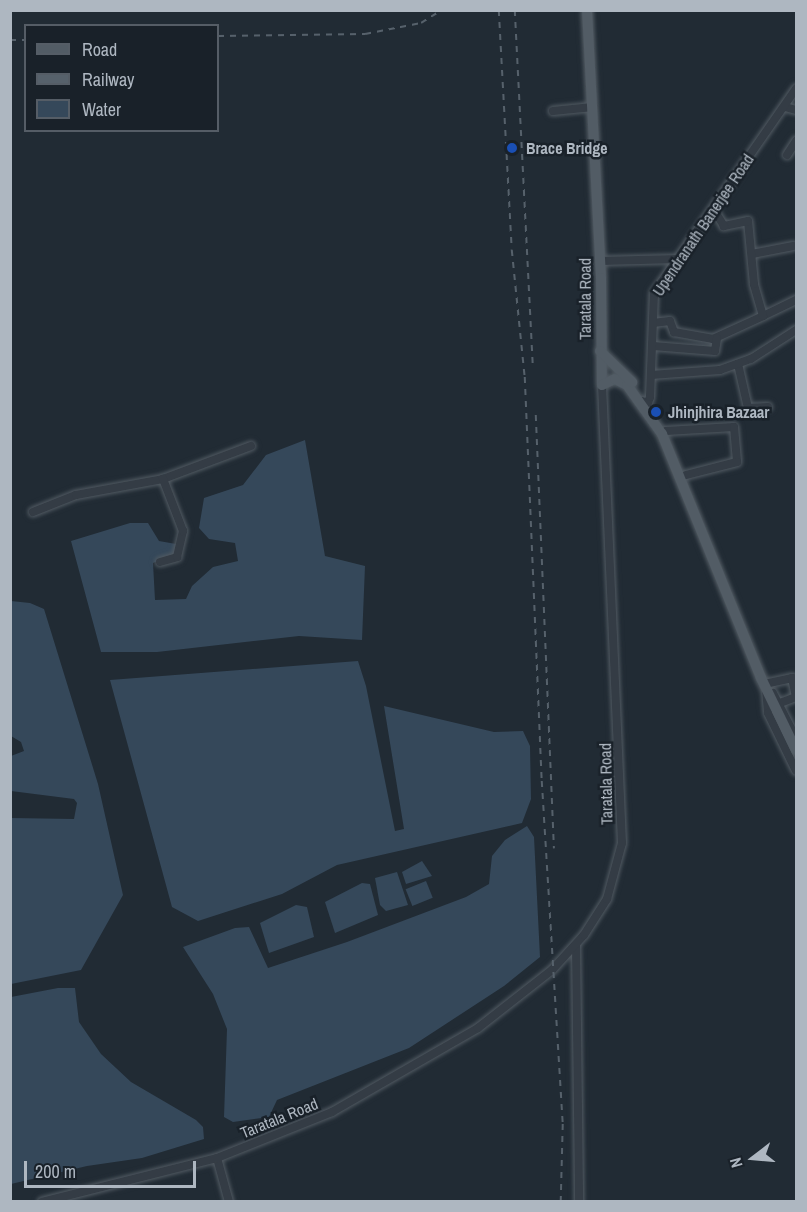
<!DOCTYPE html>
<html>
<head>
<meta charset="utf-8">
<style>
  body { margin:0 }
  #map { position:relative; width:807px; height:1212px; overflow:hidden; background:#212b34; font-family:"Archivo Narrow",sans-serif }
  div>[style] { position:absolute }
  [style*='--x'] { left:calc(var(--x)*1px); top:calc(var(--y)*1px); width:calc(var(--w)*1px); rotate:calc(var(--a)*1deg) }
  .water>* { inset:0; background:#35485a; transform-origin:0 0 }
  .roads { filter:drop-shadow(0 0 2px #515a62) drop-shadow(0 0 2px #515a62) }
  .minor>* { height:8px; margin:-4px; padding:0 4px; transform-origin:4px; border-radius:4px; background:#343c45 }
  .major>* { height:10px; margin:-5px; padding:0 5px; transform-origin:5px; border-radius:5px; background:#525c65 }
  .rail>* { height:1.5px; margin-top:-0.75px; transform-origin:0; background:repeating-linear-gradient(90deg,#56616b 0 6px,transparent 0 12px) }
  .dots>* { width:16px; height:16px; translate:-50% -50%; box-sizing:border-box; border:3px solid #192129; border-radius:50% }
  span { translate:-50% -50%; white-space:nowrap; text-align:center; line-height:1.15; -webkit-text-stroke:5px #192129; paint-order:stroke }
  .poi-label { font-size:16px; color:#aeb7c1; font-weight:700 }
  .left { translate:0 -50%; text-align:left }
  .street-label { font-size:16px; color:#aeb7c1 }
  .frame { position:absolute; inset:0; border:12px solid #aeb7c1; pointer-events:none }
  .legend { position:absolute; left:24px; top:24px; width:195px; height:108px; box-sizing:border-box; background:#192129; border:2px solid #555d66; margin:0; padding:8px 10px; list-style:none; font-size:18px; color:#aeb7c1 }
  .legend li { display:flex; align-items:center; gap:12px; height:30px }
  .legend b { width:30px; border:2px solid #555d66 }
  .north { position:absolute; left:723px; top:1128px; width:60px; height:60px; -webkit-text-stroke:4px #192129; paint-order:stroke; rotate:254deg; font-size:16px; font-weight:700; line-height:24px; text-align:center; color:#aeb7c1 }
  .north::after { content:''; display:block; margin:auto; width:21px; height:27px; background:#aeb7c1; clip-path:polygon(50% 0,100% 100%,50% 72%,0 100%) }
  .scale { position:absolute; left:24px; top:1161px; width:172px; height:27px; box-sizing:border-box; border:3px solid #aeb7c1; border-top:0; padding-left:8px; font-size:18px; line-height:21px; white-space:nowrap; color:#aeb7c1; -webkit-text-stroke:4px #192129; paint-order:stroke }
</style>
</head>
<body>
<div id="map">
  <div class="water">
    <div style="clip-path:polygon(305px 440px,325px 556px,365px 566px,362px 640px,299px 636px,157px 652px,101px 652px,71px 541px,130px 523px,148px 523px,159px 541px,176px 544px,175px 554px,153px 563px,155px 600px,186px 599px,192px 586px,213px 567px,238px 561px,235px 543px,209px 539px,199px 528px,204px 498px,243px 485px,266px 455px)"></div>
    <div style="clip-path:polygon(11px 601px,30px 603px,44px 609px,98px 784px,123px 895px,81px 970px,11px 984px,11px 818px,74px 819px,77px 803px,74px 799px,11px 791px,11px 756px,24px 751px,21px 742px,11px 736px)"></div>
    <div style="clip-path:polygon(358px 661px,366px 686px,395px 831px,404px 829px,384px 706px,494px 732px,523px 731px,530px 746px,531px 799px,522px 823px,337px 865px,282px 894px,198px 921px,172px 907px,110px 680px)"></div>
    <div style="clip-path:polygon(527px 826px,534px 837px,540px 957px,504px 986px,409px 1048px,277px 1100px,269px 1117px,233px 1122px,224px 1117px,227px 1029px,213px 994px,183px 947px,235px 928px,249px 927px,268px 968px,347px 942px,466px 897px,489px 884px,492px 856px,505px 840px)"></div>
    <div style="clip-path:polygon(422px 861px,432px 876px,406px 884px,402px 872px)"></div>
    <div style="clip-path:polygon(397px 872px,408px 905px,386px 911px,380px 905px,375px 878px)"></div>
    <div style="left:426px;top:881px;width:18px;height:22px;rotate:68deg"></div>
    <div style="clip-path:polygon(362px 883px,370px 884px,378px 915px,335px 933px,325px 902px)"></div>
    <div style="clip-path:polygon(296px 905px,307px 907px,314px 937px,269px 953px,260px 923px)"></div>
    <div style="clip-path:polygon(58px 988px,75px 988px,79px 1022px,101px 1054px,131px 1082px,196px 1120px,203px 1127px,204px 1139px,142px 1158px,87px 1166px,11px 1184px,11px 997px)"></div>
  </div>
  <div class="roads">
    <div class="minor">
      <div style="--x:785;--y:107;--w:11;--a:15"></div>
      <div style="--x:553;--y:111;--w:40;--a:-5.7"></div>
      <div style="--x:787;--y:155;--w:17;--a:-57"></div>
      <div style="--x:752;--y:254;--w:42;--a:-11"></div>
      <div style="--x:600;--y:261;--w:79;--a:-1.5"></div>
      <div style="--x:763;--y:316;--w:37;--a:-26"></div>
      <div style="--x:653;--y:323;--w:17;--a:-7"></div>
      <div style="--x:670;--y:321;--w:12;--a:70"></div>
      <div style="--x:674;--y:332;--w:40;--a:10"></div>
      <div style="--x:713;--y:339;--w:55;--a:-24.7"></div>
      <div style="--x:763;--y:316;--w:33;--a:-106"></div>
      <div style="--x:754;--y:284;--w:63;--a:-95.4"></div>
      <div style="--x:748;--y:221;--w:25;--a:168"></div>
      <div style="--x:724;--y:226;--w:19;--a:-122"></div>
      <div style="--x:653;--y:346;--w:62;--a:4.6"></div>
      <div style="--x:715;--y:351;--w:13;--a:-81"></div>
      <div style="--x:738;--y:364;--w:45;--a:77.2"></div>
      <div style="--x:748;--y:408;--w:20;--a:-3"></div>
      <div style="--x:651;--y:375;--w:69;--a:-4.1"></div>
      <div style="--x:720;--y:370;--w:33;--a:-20"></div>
      <div style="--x:751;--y:359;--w:54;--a:-32.8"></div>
      <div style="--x:642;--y:401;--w:6;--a:18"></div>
      <div style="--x:648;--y:403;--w:6;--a:-72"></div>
      <div style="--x:650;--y:397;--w:104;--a:-87.8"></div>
      <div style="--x:654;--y:293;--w:249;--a:-55.2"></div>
      <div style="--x:666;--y:431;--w:68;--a:-3.4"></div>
      <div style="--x:734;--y:427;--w:35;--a:85"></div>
      <div style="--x:737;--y:462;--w:53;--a:165.7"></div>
      <div style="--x:33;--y:512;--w:46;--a:-21.6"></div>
      <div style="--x:76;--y:495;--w:88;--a:-10.4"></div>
      <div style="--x:163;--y:479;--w:94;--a:-20.6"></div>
      <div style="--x:160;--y:562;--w:18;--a:-16"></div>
      <div style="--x:177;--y:557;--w:27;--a:-77"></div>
      <div style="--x:183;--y:531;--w:56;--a:-111"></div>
      <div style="--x:769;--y:683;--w:24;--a:-12"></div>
      <div style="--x:792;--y:678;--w:19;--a:78"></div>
      <div style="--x:766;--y:689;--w:24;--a:85"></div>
      <div style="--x:768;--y:713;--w:64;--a:64.2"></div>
      <div style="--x:773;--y:693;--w:51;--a:62.9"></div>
      <div style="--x:780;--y:703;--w:17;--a:-21"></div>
      <div style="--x:576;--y:946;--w:256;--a:89.3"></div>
      <div style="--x:217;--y:1158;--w:46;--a:74.7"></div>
      <div style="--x:42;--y:1202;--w:180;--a:-14.1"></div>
      <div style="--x:217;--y:1158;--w:124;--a:-21.8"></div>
      <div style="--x:332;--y:1112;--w:168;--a:-29.9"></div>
      <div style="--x:478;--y:1028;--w:94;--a:-38.1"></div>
      <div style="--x:552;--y:970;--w:47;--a:-47.6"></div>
      <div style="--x:584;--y:935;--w:43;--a:-57.4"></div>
      <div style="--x:607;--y:899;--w:58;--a:-75"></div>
      <div style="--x:622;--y:843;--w:458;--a:-92.5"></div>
    </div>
    <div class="major">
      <div style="--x:587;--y:10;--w:268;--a:87"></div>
      <div style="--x:601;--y:278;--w:107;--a:89.5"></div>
      <div style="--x:602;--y:385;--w:14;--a:-25"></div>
      <div style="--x:615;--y:379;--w:13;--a:27"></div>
      <div style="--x:627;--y:385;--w:60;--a:54.5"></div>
      <div style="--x:662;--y:434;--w:263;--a:67.9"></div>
      <div style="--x:761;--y:678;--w:80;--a:64.1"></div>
      <div style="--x:600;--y:351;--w:45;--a:44.1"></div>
    </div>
  </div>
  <div class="rail">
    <div style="--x:499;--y:10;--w:240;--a:86.9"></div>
    <div style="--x:512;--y:250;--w:128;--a:84.2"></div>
    <div style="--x:525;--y:377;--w:404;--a:87.6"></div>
    <div style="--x:542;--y:781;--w:344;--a:86.5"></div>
    <div style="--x:563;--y:1124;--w:78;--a:91.5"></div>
    <div style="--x:515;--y:10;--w:354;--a:87.1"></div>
    <div style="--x:218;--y:36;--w:147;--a:-0.8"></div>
    <div style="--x:365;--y:34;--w:57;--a:-11.1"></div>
    <div style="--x:421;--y:23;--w:25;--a:-32"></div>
    <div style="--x:10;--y:40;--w:16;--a:0"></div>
    <div style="--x:536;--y:415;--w:434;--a:87.6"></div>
  </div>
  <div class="dots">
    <div style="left:512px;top:148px;background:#1a4fb4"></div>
    <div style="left:656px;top:412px;background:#1a4fb4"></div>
  </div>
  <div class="poi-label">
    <span class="left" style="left:526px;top:148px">Brace Bridge</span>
    <span class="left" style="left:668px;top:412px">Jhinjhira Bazaar</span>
  </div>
  <div class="street-label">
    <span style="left:703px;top:225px;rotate:-56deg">Upendranath Banerjee Road</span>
    <span style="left:585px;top:299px;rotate:-90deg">Taratala Road</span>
    <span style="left:606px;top:784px;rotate:-91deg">Taratala Road</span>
    <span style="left:279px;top:1118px;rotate:-22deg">Taratala Road</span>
  </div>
  <div class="frame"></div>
  <ul class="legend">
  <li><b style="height:8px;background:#525c65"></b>Road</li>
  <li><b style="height:8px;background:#56616b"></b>Railway</li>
  <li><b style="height:16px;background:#35485a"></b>Water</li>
  </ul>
  <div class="north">N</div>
  <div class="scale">200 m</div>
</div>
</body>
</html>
